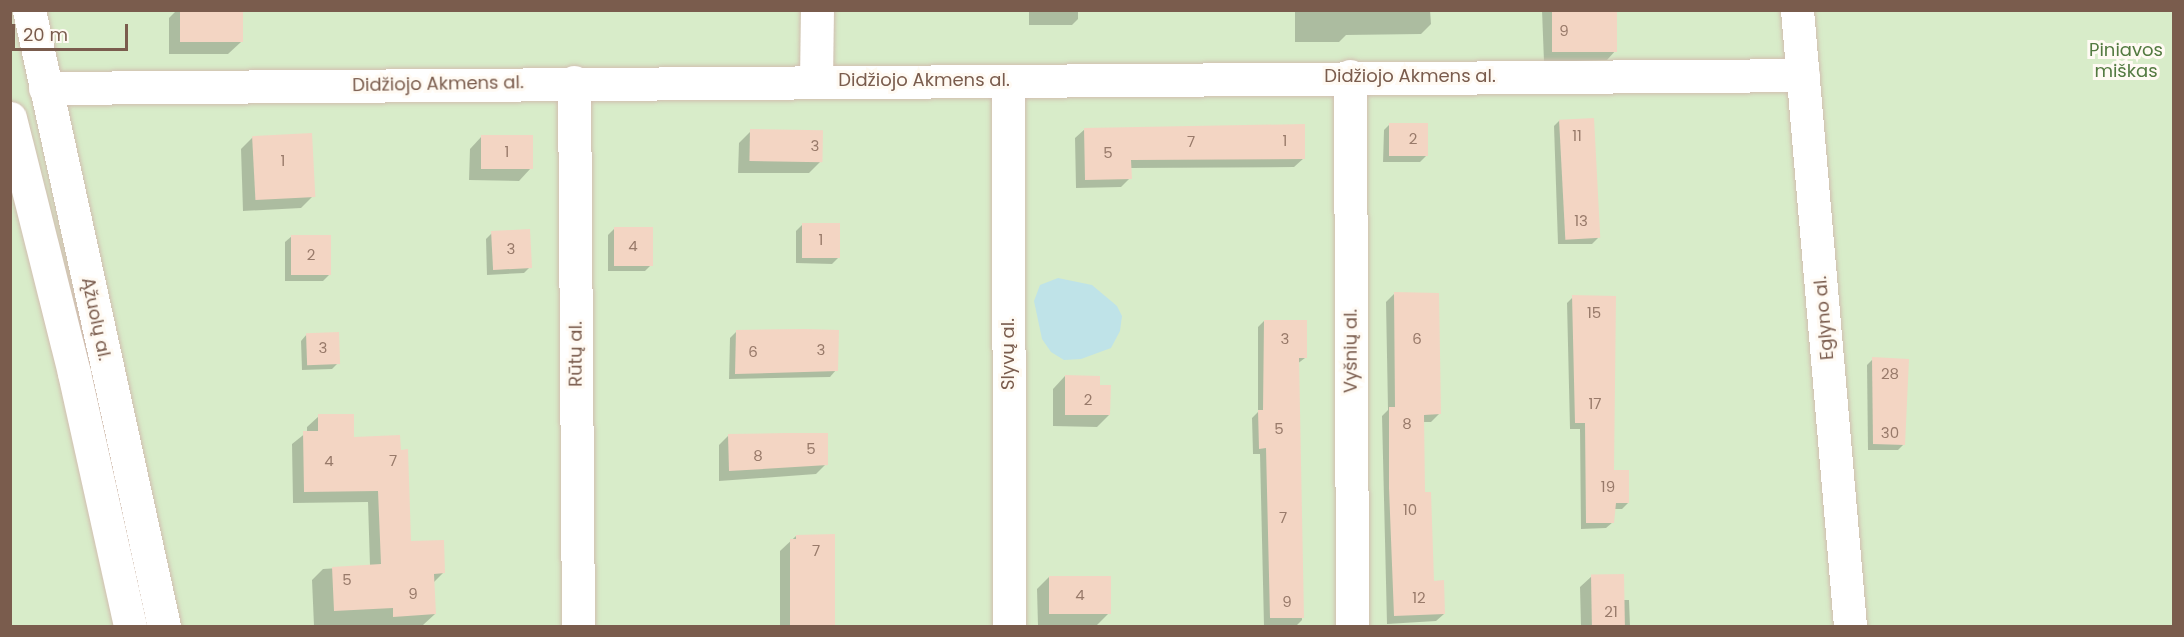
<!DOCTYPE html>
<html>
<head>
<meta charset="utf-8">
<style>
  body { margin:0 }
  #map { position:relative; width:2184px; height:637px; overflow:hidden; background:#fdf6ec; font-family:Poppins,sans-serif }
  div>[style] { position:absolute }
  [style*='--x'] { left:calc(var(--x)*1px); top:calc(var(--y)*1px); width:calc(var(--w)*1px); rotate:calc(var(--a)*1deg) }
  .green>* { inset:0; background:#d8ecc9; transform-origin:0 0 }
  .water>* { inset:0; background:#bfe3e8 }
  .shadow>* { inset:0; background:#0003 }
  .building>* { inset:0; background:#f3d5c3; transform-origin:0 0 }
  .roads { filter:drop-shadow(0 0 2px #d1beb0) drop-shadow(0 0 2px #d1beb0) }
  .minor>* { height:33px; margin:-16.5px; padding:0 16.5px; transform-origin:16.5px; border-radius:16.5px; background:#fff }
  span { translate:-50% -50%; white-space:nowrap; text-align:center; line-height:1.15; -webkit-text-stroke:6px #fffaf3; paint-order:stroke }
  .number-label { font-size:15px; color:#987a6a }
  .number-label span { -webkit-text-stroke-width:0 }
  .park-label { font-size:18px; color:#537a41 }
  .street-label { font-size:18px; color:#7a5c4d }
  .frame { position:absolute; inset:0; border:12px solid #7a5c4d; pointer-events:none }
  .scale { position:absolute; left:12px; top:24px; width:116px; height:27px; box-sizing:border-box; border:3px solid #7a5c4d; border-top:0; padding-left:8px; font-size:18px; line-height:21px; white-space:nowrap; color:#7a5c4d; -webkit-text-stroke:4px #fffaf3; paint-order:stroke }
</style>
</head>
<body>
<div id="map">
  <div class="green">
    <div style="left:10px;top:11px;width:2163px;height:615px"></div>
  </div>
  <div class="water">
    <div style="clip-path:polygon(1058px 278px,1092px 285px,1117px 306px,1122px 316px,1120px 331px,1111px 348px,1081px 359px,1064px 360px,1051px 352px,1042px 339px,1034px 301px,1040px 285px)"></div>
  </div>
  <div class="shadow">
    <div style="clip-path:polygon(177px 10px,241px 10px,241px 42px,228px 54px,169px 54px,169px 18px)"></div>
    <div style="clip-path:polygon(1029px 10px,1078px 10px,1078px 19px,1072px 25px,1029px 25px)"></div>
    <div style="clip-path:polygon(1295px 10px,1430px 10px,1431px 24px,1421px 34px,1346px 35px,1339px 42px,1295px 42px)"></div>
    <div style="clip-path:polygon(1542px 10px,1616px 10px,1617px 49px,1607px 60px,1544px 62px)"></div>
    <div style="clip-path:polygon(1560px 120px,1598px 238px,1592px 244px,1558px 244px,1554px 126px)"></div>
    <div style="clip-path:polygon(1390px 124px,1426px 156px,1420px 162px,1383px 162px,1384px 130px)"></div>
    <div style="clip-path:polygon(1085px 129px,1304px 158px,1294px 167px,1130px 168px,1130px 178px,1121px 187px,1076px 188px,1075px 138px)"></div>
    <div style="clip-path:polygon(751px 131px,821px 161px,809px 173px,738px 173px,739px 143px)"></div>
    <div style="clip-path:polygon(482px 136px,531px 168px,519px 181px,469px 180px,470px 149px)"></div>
    <div style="clip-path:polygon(253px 137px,313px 196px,301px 208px,243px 211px,241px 149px)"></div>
    <div style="clip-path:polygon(802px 225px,839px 257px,832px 264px,796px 263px,796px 231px)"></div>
    <div style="clip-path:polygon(614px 229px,651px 265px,645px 271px,608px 271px,608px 235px)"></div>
    <div style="clip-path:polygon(492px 233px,530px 267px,524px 273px,487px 275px,486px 239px)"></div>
    <div style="clip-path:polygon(292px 236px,329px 275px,323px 281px,285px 281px,285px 242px)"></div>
    <div style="clip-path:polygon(1394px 294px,1439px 414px,1431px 422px,1423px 422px,1424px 494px,1432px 582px,1444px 614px,1436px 621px,1387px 624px,1382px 416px,1388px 410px,1386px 302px)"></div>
    <div style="clip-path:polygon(1573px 297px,1613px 472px,1628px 503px,1622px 509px,1614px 509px,1613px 522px,1606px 528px,1581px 529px,1580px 429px,1570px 429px,1567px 303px)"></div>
    <div style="clip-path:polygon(1264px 321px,1305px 358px,1297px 364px,1302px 620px,1296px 626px,1264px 626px,1260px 454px,1253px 454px,1252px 418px,1258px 412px,1258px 327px)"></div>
    <div style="clip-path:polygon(736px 332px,836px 370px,830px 377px,729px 379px,730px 338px)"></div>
    <div style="clip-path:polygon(307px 334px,338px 363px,332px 369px,302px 370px,301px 341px)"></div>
    <div style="clip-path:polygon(1873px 359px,1904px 444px,1898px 450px,1868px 450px,1867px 365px)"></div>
    <div style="clip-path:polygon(1065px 376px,1098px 387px,1109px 415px,1097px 427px,1053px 426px,1053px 389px)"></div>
    <div style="clip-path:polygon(319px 416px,353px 438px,410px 543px,444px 572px,433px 583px,435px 614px,423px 625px,314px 626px,312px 580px,323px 569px,370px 566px,368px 502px,293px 503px,292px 444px,307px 432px,307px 427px)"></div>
    <div style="clip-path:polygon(729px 435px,826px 464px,816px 474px,719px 481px,719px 445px)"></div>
    <div style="clip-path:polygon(796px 536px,835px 626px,780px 626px,780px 551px)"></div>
    <div style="clip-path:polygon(1592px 576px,1623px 600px,1629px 600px,1630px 626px,1581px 626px,1580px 587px)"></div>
    <div style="clip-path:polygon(1049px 577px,1109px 613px,1097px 625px,1038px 626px,1037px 589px)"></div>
  </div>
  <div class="building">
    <div style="left:180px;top:10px;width:63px;height:32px"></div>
    <div style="left:1552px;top:10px;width:65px;height:42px"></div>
    <div style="left:1594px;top:118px;width:120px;height:35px;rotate:87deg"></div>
    <div style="left:1389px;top:123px;width:39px;height:33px"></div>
    <div style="clip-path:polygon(1305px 124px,1305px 159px,1131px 160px,1132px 179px,1085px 180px,1084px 128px)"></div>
    <div style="left:750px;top:129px;width:73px;height:32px;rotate:1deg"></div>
    <div style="left:312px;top:133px;width:64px;height:60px;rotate:87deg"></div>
    <div style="left:481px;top:135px;width:52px;height:34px"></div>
    <div style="left:802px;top:223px;width:38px;height:35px"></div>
    <div style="left:614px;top:227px;width:39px;height:39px"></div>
    <div style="left:530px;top:229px;width:39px;height:39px;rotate:87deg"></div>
    <div style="left:291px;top:235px;width:40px;height:40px"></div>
    <div style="clip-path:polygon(1394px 292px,1439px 293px,1441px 414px,1424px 415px,1425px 492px,1431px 492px,1434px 581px,1444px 580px,1445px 614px,1394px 616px,1389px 488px,1389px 407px,1395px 407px)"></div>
    <div style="clip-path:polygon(1572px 295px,1616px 296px,1614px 470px,1629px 470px,1629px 503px,1616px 503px,1614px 523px,1586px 523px,1585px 423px,1575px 423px)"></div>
    <div style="clip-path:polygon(1264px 320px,1307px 320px,1307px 358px,1299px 358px,1304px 618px,1270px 618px,1266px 448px,1259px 449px,1258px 410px,1263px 410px)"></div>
    <div style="clip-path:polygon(804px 329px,839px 330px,838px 371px,735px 374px,736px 330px)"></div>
    <div style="left:339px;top:332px;width:32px;height:33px;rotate:88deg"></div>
    <div style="clip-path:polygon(1872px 357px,1909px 359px,1905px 445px,1873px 444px)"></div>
    <div style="clip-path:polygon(1065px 375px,1100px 376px,1100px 385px,1111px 385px,1110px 415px,1065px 415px)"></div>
    <div style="clip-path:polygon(318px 414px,354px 414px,354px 437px,400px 435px,401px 450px,408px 449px,411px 541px,444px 540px,445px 573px,434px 574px,436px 614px,393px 617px,393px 608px,334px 611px,332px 567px,381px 564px,378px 491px,304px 492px,303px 431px,318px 431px)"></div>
    <div style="clip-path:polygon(786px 433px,828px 433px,828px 465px,729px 471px,728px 434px)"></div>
    <div style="clip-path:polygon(835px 534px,835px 627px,790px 627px,790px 539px,796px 539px,796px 535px)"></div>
    <div style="left:1624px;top:574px;width:53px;height:33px;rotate:89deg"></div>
    <div style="left:1049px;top:576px;width:62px;height:38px"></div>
  </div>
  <div class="roads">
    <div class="minor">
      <div style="--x:29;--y:10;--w:631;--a:77.64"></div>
      <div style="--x:1797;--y:10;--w:618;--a:85.08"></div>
      <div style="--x:1350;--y:76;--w:550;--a:89.79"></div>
      <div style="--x:816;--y:80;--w:70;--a:-89.2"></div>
      <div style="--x:1008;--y:81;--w:545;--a:89.89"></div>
      <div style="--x:574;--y:82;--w:544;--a:89.58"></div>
      <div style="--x:45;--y:88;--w:1758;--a:-0.42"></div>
      <div style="--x:10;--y:118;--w:263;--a:75.9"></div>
      <div style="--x:74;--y:373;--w:259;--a:77.5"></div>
    </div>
  </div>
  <div class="number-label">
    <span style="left:1564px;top:31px">9</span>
    <span style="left:1577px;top:136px">11</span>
    <span style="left:1413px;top:139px">2</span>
    <span style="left:1285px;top:141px">1</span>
    <span style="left:1191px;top:142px">7</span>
    <span style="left:815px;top:146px">3</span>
    <span style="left:507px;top:152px">1</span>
    <span style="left:1108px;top:153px">5</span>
    <span style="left:283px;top:161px">1</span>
    <span style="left:1581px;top:221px">13</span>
    <span style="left:821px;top:240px">1</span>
    <span style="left:633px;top:246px">4</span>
    <span style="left:511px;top:249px">3</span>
    <span style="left:311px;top:255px">2</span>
    <span style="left:1594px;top:313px">15</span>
    <span style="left:1285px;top:339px">3</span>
    <span style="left:1417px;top:339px">6</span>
    <span style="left:323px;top:348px">3</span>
    <span style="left:821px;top:350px">3</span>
    <span style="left:753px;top:352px">6</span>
    <span style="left:1890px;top:374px">28</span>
    <span style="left:1088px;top:400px">2</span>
    <span style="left:1595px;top:404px">17</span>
    <span style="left:1407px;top:424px">8</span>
    <span style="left:1279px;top:429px">5</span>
    <span style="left:1890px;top:433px">30</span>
    <span style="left:811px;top:449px">5</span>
    <span style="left:758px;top:456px">8</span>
    <span style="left:329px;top:461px">4</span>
    <span style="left:393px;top:461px">7</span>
    <span style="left:1608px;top:487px">19</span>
    <span style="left:1410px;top:510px">10</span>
    <span style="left:1283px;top:518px">7</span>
    <span style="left:816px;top:551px">7</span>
    <span style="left:347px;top:580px">5</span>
    <span style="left:413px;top:594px">9</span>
    <span style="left:1080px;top:595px">4</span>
    <span style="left:1419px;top:598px">12</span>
    <span style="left:1287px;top:602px">9</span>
    <span style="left:1611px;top:612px">21</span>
  </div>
  <div class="park-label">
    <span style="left:2126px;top:61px">Piniavos<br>miškas</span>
  </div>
  <div class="street-label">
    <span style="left:1410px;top:76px">Didžiojo Akmens al.</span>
    <span style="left:924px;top:80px">Didžiojo Akmens al.</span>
    <span style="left:438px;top:84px;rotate:-1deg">Didžiojo Akmens al.</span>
    <span style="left:1824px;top:318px;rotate:-95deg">Eglyno al.</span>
    <span style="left:96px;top:319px;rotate:78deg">Ąžuolų al.</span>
    <span style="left:1351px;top:351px;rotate:-90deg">Vyšnių al.</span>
    <span style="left:576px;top:354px;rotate:-90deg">Rūtų al.</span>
    <span style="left:1008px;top:354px;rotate:-90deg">Slyvų al.</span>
  </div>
  <div class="frame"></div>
  <div class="scale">20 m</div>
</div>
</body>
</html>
